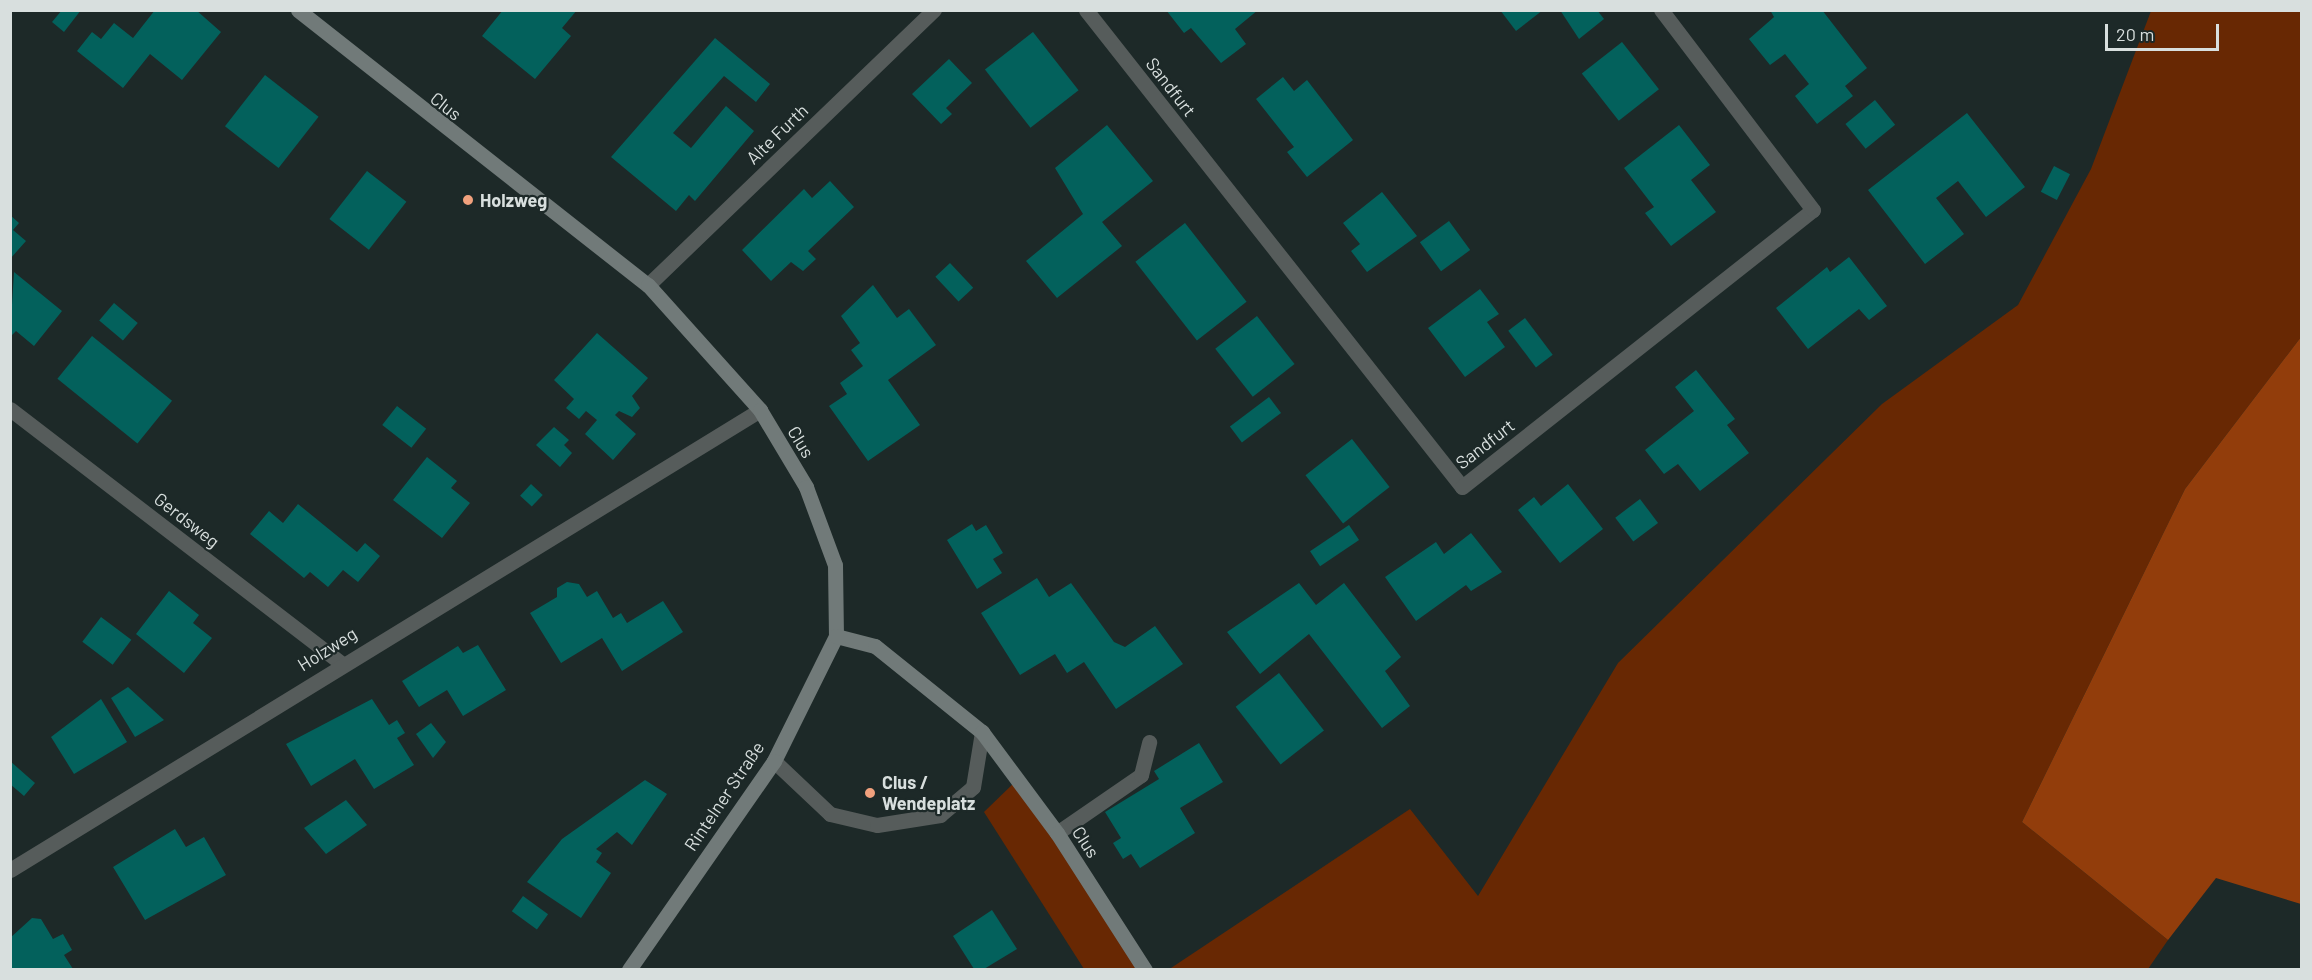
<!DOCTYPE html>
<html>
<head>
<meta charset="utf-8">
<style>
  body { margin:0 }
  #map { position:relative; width:2312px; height:980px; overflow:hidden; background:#1d2928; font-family:Barlow,sans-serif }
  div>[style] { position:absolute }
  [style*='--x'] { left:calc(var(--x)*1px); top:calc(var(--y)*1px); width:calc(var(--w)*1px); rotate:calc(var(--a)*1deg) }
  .green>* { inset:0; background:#682803 }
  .forest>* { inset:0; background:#923d0b }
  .building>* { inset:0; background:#03615c; transform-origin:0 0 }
  .lane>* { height:15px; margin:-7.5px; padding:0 7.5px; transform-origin:7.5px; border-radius:7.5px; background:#565c5b }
  .street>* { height:15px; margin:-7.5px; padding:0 7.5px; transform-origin:7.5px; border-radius:7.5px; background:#565c5b }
  .secondary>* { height:15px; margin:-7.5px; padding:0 7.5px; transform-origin:7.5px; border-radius:7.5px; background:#717a79 }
  .dots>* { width:16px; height:16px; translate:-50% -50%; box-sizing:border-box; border:3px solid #1d2928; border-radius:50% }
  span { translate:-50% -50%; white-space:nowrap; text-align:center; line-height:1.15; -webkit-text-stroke:4.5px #1d2928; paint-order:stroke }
  .street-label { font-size:18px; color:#d8dfde }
  .poi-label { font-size:18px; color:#d8dfde; font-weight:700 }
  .left { translate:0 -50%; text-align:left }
  .frame { position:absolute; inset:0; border:12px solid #d8dfde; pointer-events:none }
  .scale { position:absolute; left:2105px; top:24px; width:114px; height:27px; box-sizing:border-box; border:3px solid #d8dfde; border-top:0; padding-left:8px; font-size:18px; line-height:21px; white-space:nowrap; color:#d8dfde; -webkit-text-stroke:4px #1d2928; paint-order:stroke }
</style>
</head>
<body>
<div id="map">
  <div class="green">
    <div style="clip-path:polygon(2151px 11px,2301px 11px,2301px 337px,2185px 489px,2022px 822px,2168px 940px,2148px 969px,1168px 970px,1410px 809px,1478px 896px,1618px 663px,1882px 404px,2018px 305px,2091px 169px)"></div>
    <div style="clip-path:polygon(1019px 778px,1152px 969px,1084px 969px,984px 812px)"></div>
  </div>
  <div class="forest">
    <div style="clip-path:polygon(2301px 337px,2301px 904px,2216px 878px,2168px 940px,2022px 822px,2185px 489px)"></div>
  </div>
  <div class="building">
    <div style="clip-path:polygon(62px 10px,81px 10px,64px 32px,52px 22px)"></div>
    <div style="clip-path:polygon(155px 10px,196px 10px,221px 32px,182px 80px,150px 54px,123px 88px,77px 51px,92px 32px,101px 39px,114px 23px,133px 38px)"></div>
    <div style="clip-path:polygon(503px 10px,577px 10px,562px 28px,571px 36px,535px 79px,482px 36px)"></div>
    <div style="clip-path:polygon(1166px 10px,1258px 10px,1235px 29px,1246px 44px,1221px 63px,1191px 28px,1184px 33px)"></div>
    <div style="clip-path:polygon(1500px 10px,1543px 10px,1516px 31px)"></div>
    <div style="clip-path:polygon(1560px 10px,1597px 10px,1604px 19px,1579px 39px)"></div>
    <div style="clip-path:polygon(1770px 10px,1822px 10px,1867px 68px,1845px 86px,1853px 96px,1817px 124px,1795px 96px,1809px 84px,1785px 54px,1770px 65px,1749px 39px,1774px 17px)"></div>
    <div style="left:1033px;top:32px;width:74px;height:61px;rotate:52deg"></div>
    <div style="clip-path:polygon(715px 38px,770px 84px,756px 102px,724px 76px,673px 133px,691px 148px,726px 106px,754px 131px,695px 201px,689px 195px,676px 211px,611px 157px)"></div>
    <div style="left:1622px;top:42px;width:60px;height:51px;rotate:52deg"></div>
    <div style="clip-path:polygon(949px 59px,972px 83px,946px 108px,952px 114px,941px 124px,912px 94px)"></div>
    <div style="left:265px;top:75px;width:68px;height:65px;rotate:38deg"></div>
    <div style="clip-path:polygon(1283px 77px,1294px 91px,1307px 80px,1353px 140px,1307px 177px,1287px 152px,1294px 147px,1256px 99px)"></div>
    <div style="left:1875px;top:100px;width:32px;height:38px;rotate:51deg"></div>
    <div style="clip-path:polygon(1967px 113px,2025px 187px,1986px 217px,1958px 181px,1936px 198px,1964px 234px,1925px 264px,1868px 190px)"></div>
    <div style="clip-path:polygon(1107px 125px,1153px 181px,1102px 222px,1122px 246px,1057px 298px,1026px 261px,1083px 214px,1055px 168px)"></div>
    <div style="clip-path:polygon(1679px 125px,1710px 165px,1691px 180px,1716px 212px,1671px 246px,1645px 213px,1654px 207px,1624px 168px)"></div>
    <div style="left:2054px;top:166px;width:18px;height:29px;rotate:27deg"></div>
    <div style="left:367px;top:171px;width:50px;height:61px;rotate:38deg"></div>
    <div style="clip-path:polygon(830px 181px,854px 207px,808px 251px,816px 259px,803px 271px,791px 262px,771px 281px,742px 250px,804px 189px,812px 198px)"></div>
    <div style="clip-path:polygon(1382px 192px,1417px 236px,1367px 272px,1351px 251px,1360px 244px,1343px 223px)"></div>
    <div style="clip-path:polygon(10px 215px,19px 223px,13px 230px,26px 241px,10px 259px)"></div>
    <div style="left:1449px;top:221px;width:36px;height:36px;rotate:54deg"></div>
    <div style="left:1185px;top:223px;width:100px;height:63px;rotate:52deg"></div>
    <div style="clip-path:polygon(1849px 257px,1887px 306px,1869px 320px,1859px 309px,1808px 349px,1776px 308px,1827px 267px,1830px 272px)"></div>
    <div style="left:950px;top:263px;width:34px;height:20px;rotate:47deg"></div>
    <div style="clip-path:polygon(14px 272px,62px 311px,34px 346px,16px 331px,10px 337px)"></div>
    <div style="clip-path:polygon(873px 285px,897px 318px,909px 309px,936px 345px,888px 380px,920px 425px,868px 461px,829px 406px,847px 394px,840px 383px,863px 366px,851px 350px,860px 343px,841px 316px)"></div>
    <div style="clip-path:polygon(1480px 289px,1499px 314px,1487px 322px,1505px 347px,1465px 377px,1428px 328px)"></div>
    <div style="left:114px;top:303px;width:31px;height:23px;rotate:40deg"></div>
    <div style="left:1257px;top:316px;width:61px;height:53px;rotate:52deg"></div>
    <div style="left:1525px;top:318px;width:46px;height:21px;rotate:53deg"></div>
    <div style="clip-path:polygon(597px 333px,648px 378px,632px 396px,640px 408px,632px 417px,619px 411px,615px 415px,636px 434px,613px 460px,585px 434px,597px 420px,586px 411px,579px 419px,566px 408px,574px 399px,554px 380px)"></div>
    <div style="left:92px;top:336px;width:103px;height:55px;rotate:39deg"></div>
    <div style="clip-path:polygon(1696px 370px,1735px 419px,1727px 425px,1749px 453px,1700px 491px,1678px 464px,1664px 474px,1645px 450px,1694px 411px,1675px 387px)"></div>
    <div style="left:1269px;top:397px;width:20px;height:49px;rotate:53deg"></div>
    <div style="left:397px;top:406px;width:37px;height:24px;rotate:38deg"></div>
    <div style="clip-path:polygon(554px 427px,569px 440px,564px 445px,572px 453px,560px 467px,536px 445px)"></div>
    <div style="left:1352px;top:439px;width:61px;height:59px;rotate:52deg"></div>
    <div style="clip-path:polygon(427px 457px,457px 481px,451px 488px,470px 503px,442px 538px,393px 500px)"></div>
    <div style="left:531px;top:484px;width:16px;height:16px;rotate:43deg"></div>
    <div style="clip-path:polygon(1568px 484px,1603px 529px,1560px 563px,1518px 510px,1534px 497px,1541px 506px)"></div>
    <div style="left:1640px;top:499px;width:30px;height:31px;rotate:53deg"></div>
    <div style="clip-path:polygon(298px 504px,357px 552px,365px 543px,380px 556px,358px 582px,343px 570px,328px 587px,310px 572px,304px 578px,250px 534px,269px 511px,283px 523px)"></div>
    <div style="clip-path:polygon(972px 524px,976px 531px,986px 525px,1003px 553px,993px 559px,1002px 573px,977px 589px,947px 540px)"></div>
    <div style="left:1349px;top:525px;width:18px;height:47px;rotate:56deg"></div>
    <div style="clip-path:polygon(1471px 533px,1502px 572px,1471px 591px,1466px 585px,1416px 621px,1385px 577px,1436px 542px,1444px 554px)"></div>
    <div style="clip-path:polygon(1037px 578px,1049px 597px,1071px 583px,1114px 642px,1125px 647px,1155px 626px,1183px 664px,1116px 709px,1084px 662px,1067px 673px,1055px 654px,1020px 675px,981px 613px)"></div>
    <div style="clip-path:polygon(567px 582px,579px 584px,587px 597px,597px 591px,613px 618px,621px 613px,627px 623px,663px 601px,683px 632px,622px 671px,602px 638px,561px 663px,530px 613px,557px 597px,557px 588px)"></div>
    <div style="clip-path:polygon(1299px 583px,1316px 605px,1344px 583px,1401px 657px,1385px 671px,1410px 706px,1382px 728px,1309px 634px,1260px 674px,1227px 632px)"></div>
    <div style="clip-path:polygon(169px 591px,199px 615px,193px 623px,212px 638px,184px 673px,136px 634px)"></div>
    <div style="left:101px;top:617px;width:38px;height:31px;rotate:37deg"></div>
    <div style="clip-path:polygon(478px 645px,506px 690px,463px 716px,447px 690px,419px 707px,402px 681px,458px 646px,463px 653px)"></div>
    <div style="left:1279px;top:673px;width:73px;height:55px;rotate:52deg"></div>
    <div style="clip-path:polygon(128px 687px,164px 720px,135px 737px,111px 698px)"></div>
    <div style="clip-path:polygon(101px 699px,127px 742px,74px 774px,51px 737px)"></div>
    <div style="clip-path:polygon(372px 699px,389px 725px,397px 720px,405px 733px,397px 738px,414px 765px,374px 789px,355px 759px,311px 786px,286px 744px)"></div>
    <div style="clip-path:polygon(431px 723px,446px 742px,433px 758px,416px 734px)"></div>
    <div style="clip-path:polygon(1199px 743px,1223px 782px,1180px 808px,1195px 833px,1140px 868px,1131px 854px,1123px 859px,1113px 843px,1121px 838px,1105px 812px,1159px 779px,1154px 771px)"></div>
    <div style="clip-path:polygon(10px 761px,35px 783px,24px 796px,10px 784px)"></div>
    <div style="clip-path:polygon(645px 780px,667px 794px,632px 845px,617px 832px,596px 849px,602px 853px,596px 862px,611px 873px,581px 918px,527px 882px,562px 839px)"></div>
    <div style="clip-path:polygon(346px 800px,367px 825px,326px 854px,304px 828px)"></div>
    <div style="clip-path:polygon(175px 829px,186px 847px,204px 837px,226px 875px,145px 920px,113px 867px)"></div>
    <div style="left:523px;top:896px;width:31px;height:19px;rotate:36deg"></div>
    <div style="clip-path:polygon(992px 910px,1017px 949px,984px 969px,974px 969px,953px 936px)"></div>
    <div style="clip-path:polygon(32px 918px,41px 919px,53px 939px,63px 934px,72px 950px,64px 955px,73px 969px,10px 969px,10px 938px)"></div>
  </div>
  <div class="lane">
    <div style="--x:774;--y:761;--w:77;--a:43.4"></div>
    <div style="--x:830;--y:814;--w:48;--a:13.2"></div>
    <div style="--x:877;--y:825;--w:64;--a:-9"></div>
    <div style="--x:940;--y:815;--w:43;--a:-40.3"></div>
    <div style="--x:973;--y:787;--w:56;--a:-80.7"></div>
    <div style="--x:1057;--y:833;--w:102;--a:-34.6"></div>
    <div style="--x:1141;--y:775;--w:34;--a:-76"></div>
  </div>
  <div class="street">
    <div style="--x:1086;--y:10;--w:607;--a:51.75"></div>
    <div style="--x:1462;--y:487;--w:447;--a:-38.3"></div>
    <div style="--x:1813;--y:210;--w:251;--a:-127.2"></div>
    <div style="--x:648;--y:285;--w:397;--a:-43.9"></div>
    <div style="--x:10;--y:409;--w:417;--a:37.5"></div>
    <div style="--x:10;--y:870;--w:880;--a:-31.52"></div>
  </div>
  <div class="secondary">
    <div style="--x:298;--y:10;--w:445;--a:38.2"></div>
    <div style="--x:648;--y:285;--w:168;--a:48.1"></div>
    <div style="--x:760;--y:410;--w:90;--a:59.1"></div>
    <div style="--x:806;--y:487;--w:83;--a:69.6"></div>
    <div style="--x:835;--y:565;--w:71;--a:89.2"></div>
    <div style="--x:836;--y:636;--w:140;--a:116.4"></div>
    <div style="--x:774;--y:761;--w:254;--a:124.8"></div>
    <div style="--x:836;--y:636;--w:40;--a:14.4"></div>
    <div style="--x:875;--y:646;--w:137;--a:38.8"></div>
    <div style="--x:982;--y:732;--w:126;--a:53.4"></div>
    <div style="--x:1057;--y:833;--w:163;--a:57.3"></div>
  </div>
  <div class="dots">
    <div style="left:468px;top:200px;background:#f1a17d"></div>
    <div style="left:870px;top:793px;background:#f1a17d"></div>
  </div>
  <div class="street-label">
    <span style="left:1171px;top:87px;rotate:52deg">Sandfurt</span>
    <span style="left:446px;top:106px;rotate:38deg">Clus</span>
    <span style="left:777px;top:134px;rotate:-44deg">Alte Furth</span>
    <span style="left:801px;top:442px;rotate:59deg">Clus</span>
    <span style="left:1485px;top:444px;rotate:-38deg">Sandfurt</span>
    <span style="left:187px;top:520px;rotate:38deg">Gerdsweg</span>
    <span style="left:327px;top:649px;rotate:-32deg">Holzweg</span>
    <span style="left:724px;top:796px;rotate:-56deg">Rintelner Straße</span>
    <span style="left:1086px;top:842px;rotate:57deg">Clus</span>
  </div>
  <div class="poi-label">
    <span class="left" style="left:480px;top:200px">Holzweg</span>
    <span class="left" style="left:882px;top:793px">Clus /<br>Wendeplatz</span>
  </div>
  <div class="frame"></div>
  <div class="scale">20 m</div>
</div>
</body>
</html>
